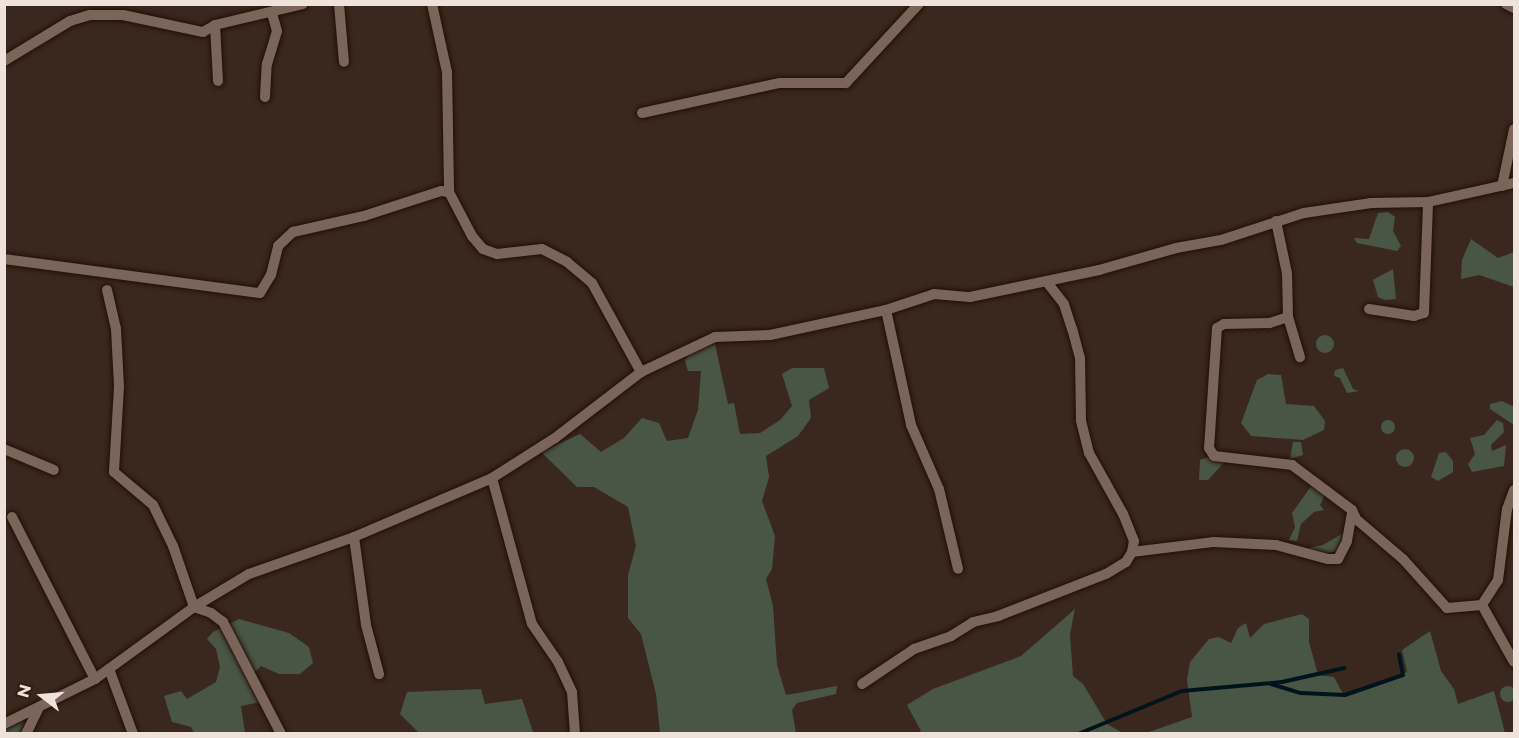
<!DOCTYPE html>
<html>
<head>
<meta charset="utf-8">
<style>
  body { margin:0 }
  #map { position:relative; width:1519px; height:738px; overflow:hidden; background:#3a271d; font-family:Montserrat,sans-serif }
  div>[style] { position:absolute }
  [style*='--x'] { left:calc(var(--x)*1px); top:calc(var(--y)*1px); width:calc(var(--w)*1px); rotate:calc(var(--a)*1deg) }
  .green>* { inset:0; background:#4a5645 }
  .round { border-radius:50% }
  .stream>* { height:4px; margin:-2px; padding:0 2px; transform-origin:2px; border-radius:2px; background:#00141d }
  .roads { filter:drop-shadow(0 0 2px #200f07) drop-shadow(0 0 2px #200f07) }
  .street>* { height:10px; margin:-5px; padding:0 5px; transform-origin:5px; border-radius:5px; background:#7b6459 }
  span { translate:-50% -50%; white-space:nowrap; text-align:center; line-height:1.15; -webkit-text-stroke:5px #2f1d14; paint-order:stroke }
  .frame { position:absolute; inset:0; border:6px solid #efe2db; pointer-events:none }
  .north { position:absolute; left:12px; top:666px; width:60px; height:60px; -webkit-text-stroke:4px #2f1d14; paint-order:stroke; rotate:286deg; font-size:16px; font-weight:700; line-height:24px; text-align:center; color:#efe2db }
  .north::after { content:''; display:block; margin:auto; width:21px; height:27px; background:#efe2db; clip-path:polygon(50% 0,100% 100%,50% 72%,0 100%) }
</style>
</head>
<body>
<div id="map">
  <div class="green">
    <div style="clip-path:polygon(1388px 212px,1395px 217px,1393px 231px,1401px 246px,1397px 251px,1357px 243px,1354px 238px,1369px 239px,1378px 213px)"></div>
    <div style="clip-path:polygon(1471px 239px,1498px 258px,1514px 252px,1514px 287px,1479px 275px,1461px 279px,1462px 260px)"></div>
    <div style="clip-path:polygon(1393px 269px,1396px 299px,1385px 300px,1378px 297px,1373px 280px)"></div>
    <div class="round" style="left:1316px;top:335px;width:18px;height:18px"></div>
    <div style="clip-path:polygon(715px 344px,728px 404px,734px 403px,740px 434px,760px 433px,780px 420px,792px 406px,782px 374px,792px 368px,824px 368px,829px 388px,809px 400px,811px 418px,798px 436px,766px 456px,769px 477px,762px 501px,775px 536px,772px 569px,766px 579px,773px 606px,777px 665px,786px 695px,837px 686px,836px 694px,797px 703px,792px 710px,796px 733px,660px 733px,656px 694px,641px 634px,628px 618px,628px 575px,636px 546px,628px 507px,594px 487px,577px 487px,541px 452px,580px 434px,601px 452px,624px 438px,642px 418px,659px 423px,667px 441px,688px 438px,698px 410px,701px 371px,688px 371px,685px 360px,692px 352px)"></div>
    <div style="clip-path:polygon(1343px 368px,1353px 389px,1359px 391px,1347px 393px,1340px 378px,1334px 376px,1335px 370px)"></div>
    <div style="clip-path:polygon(1268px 374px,1281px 375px,1286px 404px,1314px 406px,1325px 421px,1324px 430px,1303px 440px,1251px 436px,1241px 423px,1257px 380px)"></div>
    <div style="clip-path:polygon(1502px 401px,1514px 407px,1514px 425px,1490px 409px,1490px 404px)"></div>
    <div style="clip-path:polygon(1497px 420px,1503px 423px,1504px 432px,1491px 445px,1492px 451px,1506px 445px,1504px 466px,1472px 472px,1468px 464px,1475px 454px,1470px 438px,1484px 435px)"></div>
    <div class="round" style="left:1381px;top:420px;width:14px;height:14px"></div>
    <div style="clip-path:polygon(1293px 442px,1301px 442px,1303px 455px,1290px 459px)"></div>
    <div class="round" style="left:1396px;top:449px;width:18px;height:18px"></div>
    <div style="clip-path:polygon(1446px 452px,1453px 461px,1453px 472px,1438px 481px,1431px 477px,1439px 453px)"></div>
    <div style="clip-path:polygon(1216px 454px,1229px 457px,1208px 480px,1199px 480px,1200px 460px)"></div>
    <div style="clip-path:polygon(1312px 485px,1325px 495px,1320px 505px,1324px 510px,1314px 512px,1301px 524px,1297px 541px,1289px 540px,1295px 527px,1292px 513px)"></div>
    <div style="clip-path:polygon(1345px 532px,1348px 550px,1301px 556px,1303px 549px,1323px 545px)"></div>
    <div style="clip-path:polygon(1075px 609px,1070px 634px,1073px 676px,1083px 684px,1107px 724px,1123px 733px,918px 733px,921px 731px,907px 705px,933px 689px,1021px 656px)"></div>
    <div style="clip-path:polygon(1302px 614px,1309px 619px,1309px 642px,1318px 675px,1334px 677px,1344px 696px,1407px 672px,1402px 650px,1430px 631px,1441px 671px,1454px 689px,1458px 704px,1494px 691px,1505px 733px,1146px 733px,1192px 717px,1187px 680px,1190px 662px,1209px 639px,1219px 637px,1231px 643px,1238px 628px,1246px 623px,1250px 638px,1264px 624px)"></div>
    <div style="clip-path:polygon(239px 619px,289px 633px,309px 647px,313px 663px,300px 674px,279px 674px,261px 666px,251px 676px,268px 696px,267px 701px,241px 706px,245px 733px,194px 733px,191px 727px,172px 722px,164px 696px,181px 691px,187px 699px,216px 682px,220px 667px,216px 649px,207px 639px,213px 632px)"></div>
    <div class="round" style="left:1500px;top:686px;width:16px;height:16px"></div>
    <div style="clip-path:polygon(481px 689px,485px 704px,522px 699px,533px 732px,419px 733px,400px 714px,407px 692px)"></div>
    <div style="clip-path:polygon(26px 719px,21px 733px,5px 734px,5px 729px)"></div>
  </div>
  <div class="stream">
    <div style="--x:1271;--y:684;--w:31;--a:17"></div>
    <div style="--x:1301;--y:693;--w:44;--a:2.6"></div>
    <div style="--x:1345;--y:695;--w:61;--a:-19"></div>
    <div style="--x:1403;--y:675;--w:21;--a:-101"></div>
    <div style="--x:1078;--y:734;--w:113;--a:-22.5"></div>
    <div style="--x:1182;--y:691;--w:100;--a:-5.1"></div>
    <div style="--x:1282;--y:682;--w:64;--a:-12.7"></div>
  </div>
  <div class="roads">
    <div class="street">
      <div style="--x:339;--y:4;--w:58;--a:85.1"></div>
      <div style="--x:432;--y:4;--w:70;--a:77.6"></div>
      <div style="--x:447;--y:72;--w:120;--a:89"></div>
      <div style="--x:449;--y:192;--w:50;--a:62.4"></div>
      <div style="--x:472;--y:236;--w:17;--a:50"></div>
      <div style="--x:483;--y:249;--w:15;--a:20"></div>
      <div style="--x:497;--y:254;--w:45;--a:-6.3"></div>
      <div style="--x:542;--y:249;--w:28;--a:27"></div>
      <div style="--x:567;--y:262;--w:33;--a:40"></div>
      <div style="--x:592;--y:283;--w:102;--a:61.2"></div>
      <div style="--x:1506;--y:4;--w:9;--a:27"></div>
      <div style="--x:215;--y:25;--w:56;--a:86.9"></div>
      <div style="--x:4;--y:61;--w:77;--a:-31.2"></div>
      <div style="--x:70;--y:21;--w:21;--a:-17"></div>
      <div style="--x:90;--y:15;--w:33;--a:0"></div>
      <div style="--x:123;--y:15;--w:82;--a:12"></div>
      <div style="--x:203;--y:32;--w:14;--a:-30"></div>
      <div style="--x:215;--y:25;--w:90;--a:-13.4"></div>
      <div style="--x:265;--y:97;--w:33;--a:-87"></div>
      <div style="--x:267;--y:64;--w:34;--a:-73"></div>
      <div style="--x:277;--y:31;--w:19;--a:-106"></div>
      <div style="--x:642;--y:113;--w:141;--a:-12.3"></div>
      <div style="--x:780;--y:83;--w:66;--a:0"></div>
      <div style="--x:846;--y:83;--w:108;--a:-47.3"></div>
      <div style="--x:1502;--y:186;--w:58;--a:-78.1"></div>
      <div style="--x:1276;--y:221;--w:53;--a:78.1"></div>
      <div style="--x:1287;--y:273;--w:44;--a:88.7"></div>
      <div style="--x:1288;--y:317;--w:20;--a:162"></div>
      <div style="--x:1269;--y:323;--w:45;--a:178.7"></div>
      <div style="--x:1224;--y:324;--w:8;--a:150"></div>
      <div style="--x:1217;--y:328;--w:120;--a:93.8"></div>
      <div style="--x:1209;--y:448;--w:9;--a:58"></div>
      <div style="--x:1214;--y:456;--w:79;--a:6.6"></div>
      <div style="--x:1292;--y:465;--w:75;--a:36.9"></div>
      <div style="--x:1352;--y:510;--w:10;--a:66"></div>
      <div style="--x:1356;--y:519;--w:62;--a:40.4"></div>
      <div style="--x:1403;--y:559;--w:66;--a:48.1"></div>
      <div style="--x:1447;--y:608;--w:35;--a:-5"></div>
      <div style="--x:4;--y:259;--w:258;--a:7.6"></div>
      <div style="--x:260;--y:293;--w:21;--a:-59"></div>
      <div style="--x:271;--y:275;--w:30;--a:-76"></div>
      <div style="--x:278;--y:246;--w:21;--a:-43"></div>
      <div style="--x:293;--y:232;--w:73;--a:-12.7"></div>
      <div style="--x:364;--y:216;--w:81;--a:-18"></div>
      <div style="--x:441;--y:191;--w:8;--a:7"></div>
      <div style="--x:107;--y:290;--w:40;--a:77"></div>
      <div style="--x:116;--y:329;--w:58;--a:87"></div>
      <div style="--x:119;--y:387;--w:85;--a:93.4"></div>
      <div style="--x:114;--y:472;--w:51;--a:40.2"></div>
      <div style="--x:153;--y:505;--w:46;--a:64"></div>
      <div style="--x:173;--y:546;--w:65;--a:71"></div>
      <div style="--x:194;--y:607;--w:18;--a:19"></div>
      <div style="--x:211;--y:613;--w:15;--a:37"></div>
      <div style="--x:223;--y:622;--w:126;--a:62.6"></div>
      <div style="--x:1369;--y:309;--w:46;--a:8.8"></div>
      <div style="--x:1414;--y:316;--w:10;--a:-17"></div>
      <div style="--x:1424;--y:313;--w:111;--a:-87.9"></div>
      <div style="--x:886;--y:310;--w:118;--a:77.7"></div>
      <div style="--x:911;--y:425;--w:70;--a:66.4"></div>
      <div style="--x:939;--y:489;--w:82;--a:76.6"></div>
      <div style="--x:1288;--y:317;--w:42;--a:73.3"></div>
      <div style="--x:4;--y:449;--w:54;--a:22.8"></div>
      <div style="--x:492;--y:478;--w:151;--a:74.7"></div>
      <div style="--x:532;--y:624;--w:46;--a:55.6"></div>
      <div style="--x:558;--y:662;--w:33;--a:65"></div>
      <div style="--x:572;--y:692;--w:42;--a:85.9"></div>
      <div style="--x:1514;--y:490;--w:20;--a:110"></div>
      <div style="--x:1507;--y:509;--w:72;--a:97.2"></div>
      <div style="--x:1498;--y:580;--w:30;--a:123"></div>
      <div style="--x:1482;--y:605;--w:65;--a:60.7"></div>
      <div style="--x:12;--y:517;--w:182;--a:62.9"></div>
      <div style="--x:354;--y:537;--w:89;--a:82.2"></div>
      <div style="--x:366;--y:625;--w:51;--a:75.1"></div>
      <div style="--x:1132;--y:552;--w:83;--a:-7"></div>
      <div style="--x:1214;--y:542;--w:62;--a:2.8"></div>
      <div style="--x:1276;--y:545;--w:54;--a:15.1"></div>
      <div style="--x:1328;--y:559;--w:10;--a:0"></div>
      <div style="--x:1338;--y:559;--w:20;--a:-63"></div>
      <div style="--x:1347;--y:541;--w:28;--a:-80"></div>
      <div style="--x:109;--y:669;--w:69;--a:69.7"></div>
      <div style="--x:862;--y:684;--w:63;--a:-33.9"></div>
      <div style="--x:914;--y:649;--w:39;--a:-19"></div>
      <div style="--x:951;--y:636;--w:26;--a:-32"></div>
      <div style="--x:973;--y:622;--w:26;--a:-13"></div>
      <div style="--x:998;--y:616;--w:116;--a:-21.3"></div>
      <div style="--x:1106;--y:574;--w:23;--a:-31"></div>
      <div style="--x:1126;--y:562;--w:12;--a:-59"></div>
      <div style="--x:1132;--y:552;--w:11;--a:-80"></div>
      <div style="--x:1134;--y:541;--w:29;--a:-112"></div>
      <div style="--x:1123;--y:514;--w:70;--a:-119.1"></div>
      <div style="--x:1089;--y:453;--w:34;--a:-104"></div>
      <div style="--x:1081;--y:420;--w:62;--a:-90.9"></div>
      <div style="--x:1080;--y:358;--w:30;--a:-105"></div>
      <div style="--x:1072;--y:329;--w:26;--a:-108"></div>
      <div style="--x:1064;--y:304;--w:29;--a:-128"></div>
      <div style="--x:4;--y:724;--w:102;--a:-26.3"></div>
      <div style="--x:95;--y:679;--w:122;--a:-36"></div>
      <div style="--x:194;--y:607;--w:64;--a:-31"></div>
      <div style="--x:249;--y:574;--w:111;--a:-19.4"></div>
      <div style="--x:354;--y:537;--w:150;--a:-23.1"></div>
      <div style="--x:492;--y:478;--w:75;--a:-32.4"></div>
      <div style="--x:555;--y:438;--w:108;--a:-37.5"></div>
      <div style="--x:641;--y:372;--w:82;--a:-25.3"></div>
      <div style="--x:715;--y:337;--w:55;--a:-2.1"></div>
      <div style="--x:770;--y:335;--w:119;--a:-12.2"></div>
      <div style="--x:886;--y:310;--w:51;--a:-18.4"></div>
      <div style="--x:934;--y:294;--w:36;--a:5"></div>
      <div style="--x:970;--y:297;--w:132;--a:-11.8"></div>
      <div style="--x:1099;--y:270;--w:80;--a:-15.9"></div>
      <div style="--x:1176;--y:248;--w:46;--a:-10.1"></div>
      <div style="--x:1221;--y:240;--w:87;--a:-18"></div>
      <div style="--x:1304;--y:213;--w:68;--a:-8.5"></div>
      <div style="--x:1371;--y:203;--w:57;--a:-1"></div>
      <div style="--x:1428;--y:202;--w:88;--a:-12.5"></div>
      <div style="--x:26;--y:734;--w:28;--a:-64"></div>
    </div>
  </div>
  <div class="frame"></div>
  <div class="north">N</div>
</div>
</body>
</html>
